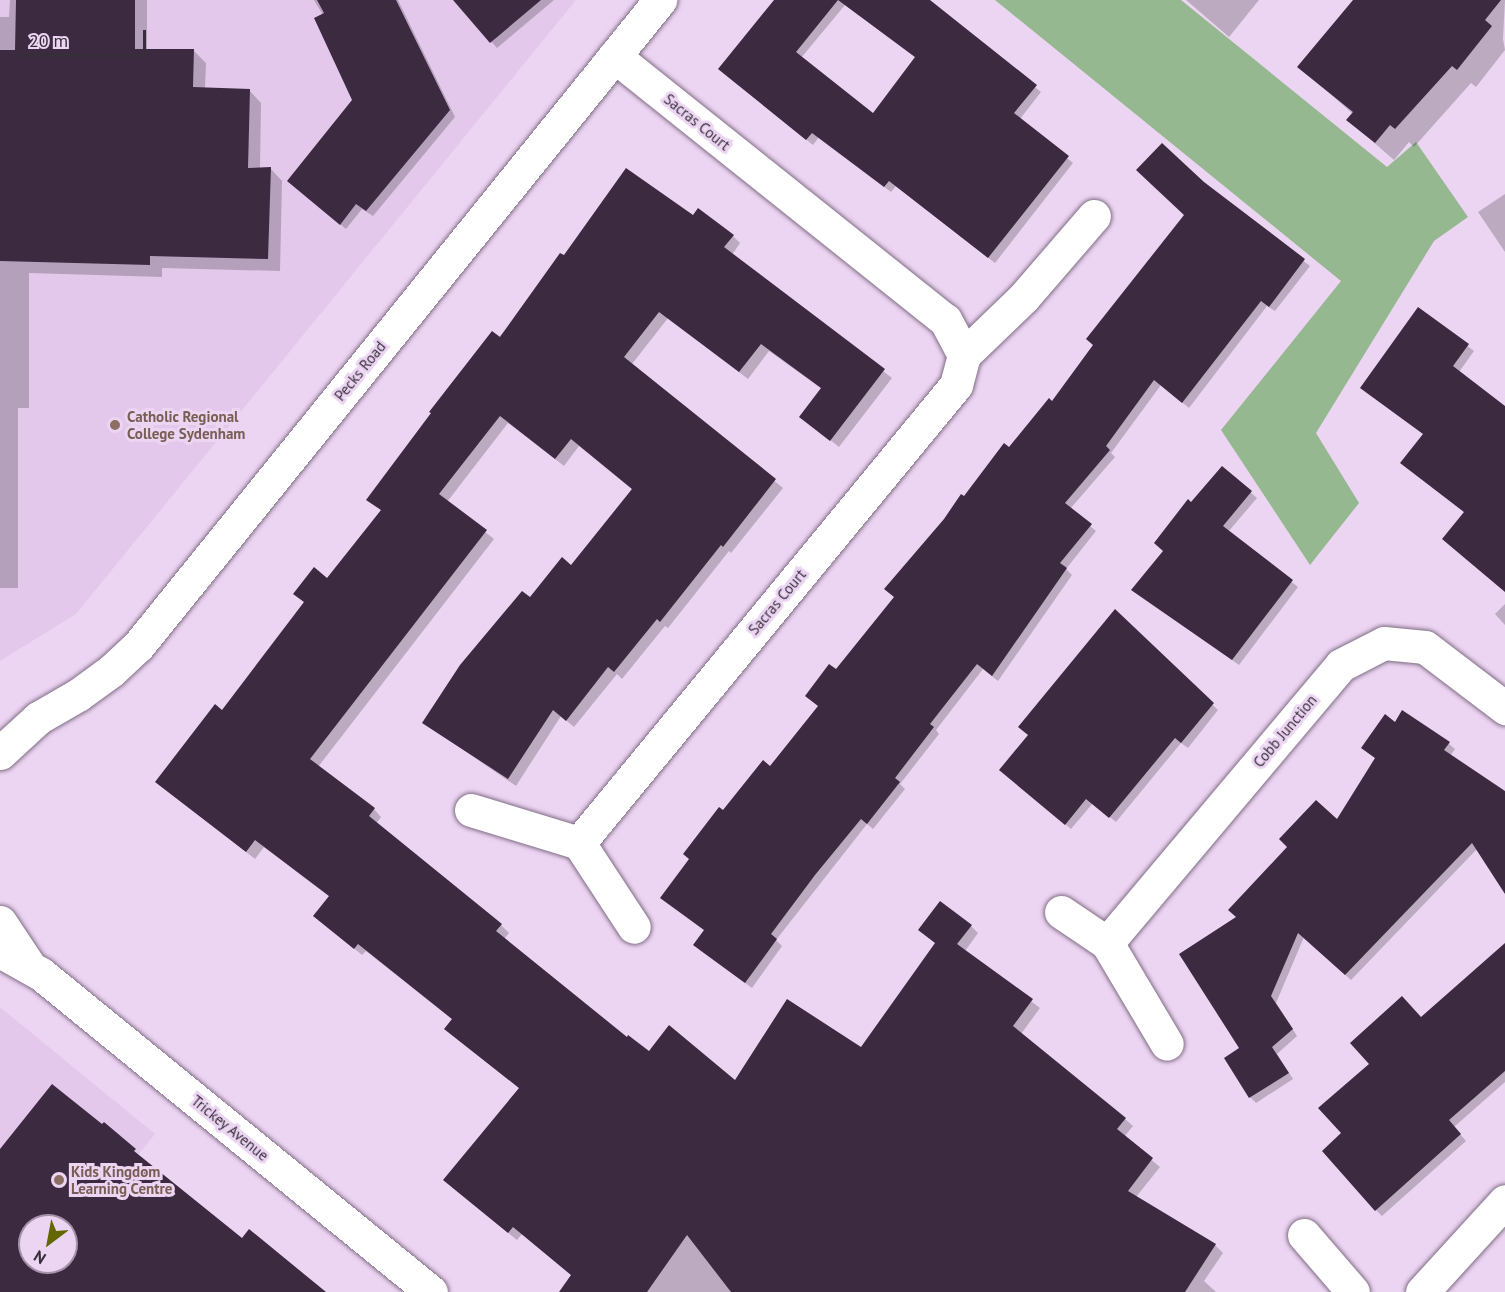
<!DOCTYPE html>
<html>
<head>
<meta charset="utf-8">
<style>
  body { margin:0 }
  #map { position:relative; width:1505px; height:1292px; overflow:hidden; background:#ecd5f2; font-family:"PT Sans",sans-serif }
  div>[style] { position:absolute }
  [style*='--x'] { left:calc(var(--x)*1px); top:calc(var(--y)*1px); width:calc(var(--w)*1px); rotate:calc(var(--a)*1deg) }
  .built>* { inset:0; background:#e3c8eb }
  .green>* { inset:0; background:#95b890 }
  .shadow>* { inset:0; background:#0003 }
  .building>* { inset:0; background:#3c2a41 }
  .roads { filter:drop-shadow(0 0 2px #806d86) drop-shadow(0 0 2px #806d86) }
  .minor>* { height:33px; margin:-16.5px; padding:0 16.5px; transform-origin:16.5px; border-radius:16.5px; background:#fff }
  .dots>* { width:16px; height:16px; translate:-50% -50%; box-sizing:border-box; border:3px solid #ecd5f2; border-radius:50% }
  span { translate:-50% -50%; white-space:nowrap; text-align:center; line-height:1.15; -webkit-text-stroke:6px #ecd5f2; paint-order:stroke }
  .street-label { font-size:15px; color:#362e39 }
  .education-label { font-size:15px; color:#785e54; font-weight:700 }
  .left { translate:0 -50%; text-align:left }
  .north { position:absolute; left:18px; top:1214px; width:60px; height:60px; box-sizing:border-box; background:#ecd5f2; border:2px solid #a392a8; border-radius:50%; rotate:212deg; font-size:16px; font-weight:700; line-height:24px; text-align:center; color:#362e39 }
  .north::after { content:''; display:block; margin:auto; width:21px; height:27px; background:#646600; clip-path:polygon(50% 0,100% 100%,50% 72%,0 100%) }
  .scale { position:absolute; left:18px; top:30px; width:128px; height:27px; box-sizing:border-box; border:3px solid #362e39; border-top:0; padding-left:8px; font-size:18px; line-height:21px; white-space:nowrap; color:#362e39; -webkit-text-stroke:4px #ecd5f2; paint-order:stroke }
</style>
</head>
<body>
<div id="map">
  <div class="built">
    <div style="clip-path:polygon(0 0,576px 0,76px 614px,0 661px)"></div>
    <div style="clip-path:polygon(0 1007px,155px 1134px,66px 1243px,66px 1226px,30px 1226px,30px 1262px,0 1292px)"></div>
  </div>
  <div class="green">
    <div style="clip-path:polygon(995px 0,1181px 0,1387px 167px,1416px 142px,1468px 217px,1434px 241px,1316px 433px,1359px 503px,1310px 565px,1221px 430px,1341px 281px)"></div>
  </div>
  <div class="shadow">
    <div style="clip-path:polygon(10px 0,147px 0,147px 51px,194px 51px,206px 63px,205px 89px,249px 90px,261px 103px,260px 169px,270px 168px,282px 181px,280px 271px,162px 268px,162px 277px,29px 273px,29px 408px,18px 408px,18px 588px,0 588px,0 17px,9px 17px)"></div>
    <div style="clip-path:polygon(314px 0,398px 0,455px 117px,373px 216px,362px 209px,346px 229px,295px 187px,354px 100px,323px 15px)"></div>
    <div style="clip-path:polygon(455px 0,554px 0,497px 48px)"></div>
    <div style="clip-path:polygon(evenodd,776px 0,927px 0,1041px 92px,1020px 119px,1073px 163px,995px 263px,896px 186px,891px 192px,819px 137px,813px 145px,726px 75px,776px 0,845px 5px,916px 58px,873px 115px,801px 58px,845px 5px)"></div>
    <div style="clip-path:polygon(1186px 0,1259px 0,1229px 37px)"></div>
    <div style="clip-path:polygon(1354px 0,1505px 0,1503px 39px,1505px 50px,1476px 87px,1471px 83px,1414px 147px,1409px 142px,1394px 160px,1348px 120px,1353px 114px,1299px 66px)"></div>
    <div style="clip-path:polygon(1203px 183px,1310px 266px,1275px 311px,1267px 306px,1189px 408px,1161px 385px,1111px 453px,1115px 457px,1070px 509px,1096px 531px,1066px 569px,1072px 575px,998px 681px,983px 669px,936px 730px,939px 734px,900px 784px,905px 789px,873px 829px,867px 824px,776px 940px,782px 946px,752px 988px,701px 951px,695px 945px,705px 931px,662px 898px,723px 812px,771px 768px,819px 707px,837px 671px,896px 597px,964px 498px,1052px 403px,1186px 215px)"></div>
    <div style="clip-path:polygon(1505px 194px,1505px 252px,1478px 212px)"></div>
    <div style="clip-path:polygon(693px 217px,733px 236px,740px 243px,732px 255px,892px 378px,839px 447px,801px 417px,822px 389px,769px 351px,748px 379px,668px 318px,632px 364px,783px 488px,731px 553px,729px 551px,668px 628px,665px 626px,622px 679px,617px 674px,574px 727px,561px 716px,516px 786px,424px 723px,530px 599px,571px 567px,633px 490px,579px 446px,564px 466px,508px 423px,447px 502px,494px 539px,318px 767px,374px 809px,381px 817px,376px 824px,501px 925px,509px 933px,504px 939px,627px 1039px,649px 1053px,735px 1082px,862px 1049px,971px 926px,978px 933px,965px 951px,1040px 1008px,1021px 1034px,1125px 1119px,1133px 1126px,1124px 1137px,1160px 1167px,1136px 1197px,1215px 1245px,1223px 1253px,1204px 1281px,1216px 1292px,574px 1292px,572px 1276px,522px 1234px,517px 1240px,453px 1188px,520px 1089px,446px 1029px,453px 1020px,366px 951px,362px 955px,323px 923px,330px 897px,264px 847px,255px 859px,157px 782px,223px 712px,305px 603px,295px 593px,328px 580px,382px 511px,368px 499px,564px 257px)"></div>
    <div style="clip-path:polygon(1418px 309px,1474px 351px,1459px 372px,1505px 408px,1505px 591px,1465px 513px,1402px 463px,1424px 434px,1362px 388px)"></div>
    <div style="clip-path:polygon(1223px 468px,1257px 498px,1228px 532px,1298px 587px,1239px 665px,1133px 590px,1164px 551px)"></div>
    <div style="clip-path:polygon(1505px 604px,1505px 625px,1495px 614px)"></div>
    <div style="clip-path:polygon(1115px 612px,1218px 710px,1188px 748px,1181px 743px,1116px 822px,1093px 803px,1071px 829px,1007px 776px,1030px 736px)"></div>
    <div style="clip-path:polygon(1395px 724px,1449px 744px,1455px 749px,1450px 756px,1505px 793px,1505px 891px,1477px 849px,1351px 980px,1304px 937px,1276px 1003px,1297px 1036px,1277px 1054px,1293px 1079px,1256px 1103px,1250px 1097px,1241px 1049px,1238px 918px,1337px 821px,1376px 759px,1363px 748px)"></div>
    <div style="clip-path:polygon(1505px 945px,1505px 1082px,1454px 1127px,1466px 1141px,1382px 1216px,1376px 1210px,1343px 1133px,1421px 1019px)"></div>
  </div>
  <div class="building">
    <div style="clip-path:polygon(16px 0,135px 0,135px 49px,194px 49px,193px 87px,250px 89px,248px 168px,271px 167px,268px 259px,150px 256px,150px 265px,0 261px,0 50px,15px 50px)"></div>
    <div style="clip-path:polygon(317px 0,396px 0,450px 110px,366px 211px,356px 204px,340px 225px,287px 181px,352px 100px,314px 18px,324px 13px)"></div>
    <div style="clip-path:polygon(453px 0,541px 0,490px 43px)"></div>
    <div style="clip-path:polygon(evenodd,774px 0,930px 0,1037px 85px,1014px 113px,1069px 156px,988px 258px,889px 181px,884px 187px,812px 133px,806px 140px,718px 69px,774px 0,838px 0,915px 57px,873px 113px,796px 52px,838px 0)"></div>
    <div style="clip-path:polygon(1353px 0,1501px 0,1485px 20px,1492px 26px,1457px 70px,1452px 66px,1395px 129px,1390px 125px,1375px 143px,1346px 120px,1353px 112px,1297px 67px)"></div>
    <div style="clip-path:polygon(1162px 143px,1204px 182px,1305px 259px,1269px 307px,1261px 301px,1182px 403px,1154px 380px,1106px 446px,1110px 450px,1065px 503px,1092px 524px,1060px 563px,1067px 568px,992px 676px,977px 664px,930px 724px,934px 727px,895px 778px,900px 782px,867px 824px,861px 819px,815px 875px,771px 934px,777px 939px,745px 983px,693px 945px,704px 930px,660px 898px,689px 859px,683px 854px,719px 807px,723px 810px,763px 760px,770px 766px,818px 706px,805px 696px,829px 664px,836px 669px,894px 597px,884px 589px,944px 519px,961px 494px,964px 496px,1004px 443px,1009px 447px,1049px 398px,1052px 401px,1093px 345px,1086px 339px,1184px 215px,1136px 170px)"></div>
    <div style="clip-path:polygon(626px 168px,693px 215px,698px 208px,734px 235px,724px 247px,885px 369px,830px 441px,799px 417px,821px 388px,761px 344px,739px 372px,659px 312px,624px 357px,776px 479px,723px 547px,721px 545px,660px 622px,657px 619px,614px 672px,608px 667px,566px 721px,553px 710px,508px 779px,422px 723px,460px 665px,522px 591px,530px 597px,562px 557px,571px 565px,632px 489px,571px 439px,555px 459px,500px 416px,439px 494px,487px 530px,310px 759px,375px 808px,369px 816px,502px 924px,496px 931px,627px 1037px,628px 1035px,649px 1051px,669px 1025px,735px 1080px,787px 999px,861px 1047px,935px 943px,918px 930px,940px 901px,972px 925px,957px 944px,1033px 999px,1013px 1026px,1126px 1118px,1117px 1129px,1153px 1158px,1128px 1191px,1216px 1244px,1185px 1292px,731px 1292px,687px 1235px,647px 1292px,559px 1292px,571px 1275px,513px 1227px,508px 1233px,443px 1180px,519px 1088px,444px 1029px,452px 1019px,358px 944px,354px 949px,313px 916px,329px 896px,255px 840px,246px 852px,155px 782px,215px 704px,222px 710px,304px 602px,293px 594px,314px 567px,327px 578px,381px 510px,366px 500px,431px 413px,429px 412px,492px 331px,500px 337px,560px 253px,564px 255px)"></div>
    <div style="clip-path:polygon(1418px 307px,1469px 344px,1453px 366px,1505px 406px,1505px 592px,1442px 539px,1464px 512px,1400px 463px,1423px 434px,1360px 388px)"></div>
    <div style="clip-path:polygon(1222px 466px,1252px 491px,1223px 526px,1293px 580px,1232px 660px,1131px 590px,1163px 551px,1154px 543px,1188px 499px,1191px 502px)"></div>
    <div style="clip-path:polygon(1115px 609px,1214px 703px,1181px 743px,1175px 738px,1109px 818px,1086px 799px,1065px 825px,999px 770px,1028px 735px,1018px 727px)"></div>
    <div style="clip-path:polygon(1402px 710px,1450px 742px,1444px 750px,1505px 791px,1505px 894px,1472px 843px,1345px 975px,1298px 933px,1271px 996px,1293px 1029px,1272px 1047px,1289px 1073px,1249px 1098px,1224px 1058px,1239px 1048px,1179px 954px,1236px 917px,1228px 910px,1287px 847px,1279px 839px,1316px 800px,1337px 819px,1375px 758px,1361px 748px,1385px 714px,1395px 722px)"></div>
    <div style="clip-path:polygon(1505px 943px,1505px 1071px,1449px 1120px,1461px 1134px,1375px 1211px,1322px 1151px,1341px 1133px,1318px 1108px,1369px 1064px,1350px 1043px,1402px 996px,1421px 1017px)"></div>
    <div style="clip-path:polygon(evenodd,52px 1084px,102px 1124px,104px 1122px,136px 1149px,134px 1151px,242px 1238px,249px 1229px,326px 1292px,0 1292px,0 1149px,52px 1084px,30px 1226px,66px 1226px,66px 1262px,30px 1262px,30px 1226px)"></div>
  </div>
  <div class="roads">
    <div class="minor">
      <div style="--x:964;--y:355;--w:83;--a:-44"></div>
      <div style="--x:1024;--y:297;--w:107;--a:-49.2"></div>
      <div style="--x:0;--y:753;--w:52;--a:-42.6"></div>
      <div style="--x:38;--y:718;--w:46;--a:-29.9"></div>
      <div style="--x:78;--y:695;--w:41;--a:-36"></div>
      <div style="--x:111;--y:671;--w:37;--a:-43"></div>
      <div style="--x:138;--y:646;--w:831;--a:-51.06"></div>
      <div style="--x:471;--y:810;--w:113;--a:17"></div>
      <div style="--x:579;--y:843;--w:100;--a:56.8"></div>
      <div style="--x:579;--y:843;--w:593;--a:-50.54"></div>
      <div style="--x:956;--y:385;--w:31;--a:-75"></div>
      <div style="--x:964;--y:355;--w:40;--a:-118"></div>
      <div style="--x:945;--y:320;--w:423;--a:-141.4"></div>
      <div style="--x:1061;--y:912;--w:55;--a:34"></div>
      <div style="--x:1107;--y:943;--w:117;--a:59.3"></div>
      <div style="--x:0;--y:922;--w:50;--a:56.3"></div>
      <div style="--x:1107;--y:943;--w:363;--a:-49.9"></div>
      <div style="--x:1341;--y:665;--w:48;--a:-27.1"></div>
      <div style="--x:1384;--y:643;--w:41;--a:5.6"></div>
      <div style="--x:1425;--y:647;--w:101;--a:37.3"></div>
      <div style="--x:0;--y:951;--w:47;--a:29.3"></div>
      <div style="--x:41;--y:974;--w:503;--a:39.19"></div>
      <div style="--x:1304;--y:1235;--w:75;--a:49.3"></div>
      <div style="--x:1422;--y:1292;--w:123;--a:-47.6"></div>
    </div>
  </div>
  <div class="dots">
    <div style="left:115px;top:425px;background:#8d6e63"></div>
    <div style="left:59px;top:1180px;background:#8d6e63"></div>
  </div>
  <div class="street-label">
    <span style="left:697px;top:122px;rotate:39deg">Sacras Court</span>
    <span style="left:360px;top:371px;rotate:-51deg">Pecks Road</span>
    <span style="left:777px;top:602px;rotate:-50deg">Sacras Court</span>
    <span style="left:1285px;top:731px;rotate:-50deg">Cobb Junction</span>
    <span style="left:230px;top:1128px;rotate:39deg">Trickey Avenue</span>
  </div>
  <div class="education-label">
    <span class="left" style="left:127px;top:425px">Catholic Regional<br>College Sydenham</span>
    <span class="left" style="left:71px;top:1180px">Kids Kingdom<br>Learning Centre</span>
  </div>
  <div class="north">N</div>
  <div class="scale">20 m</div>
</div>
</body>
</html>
